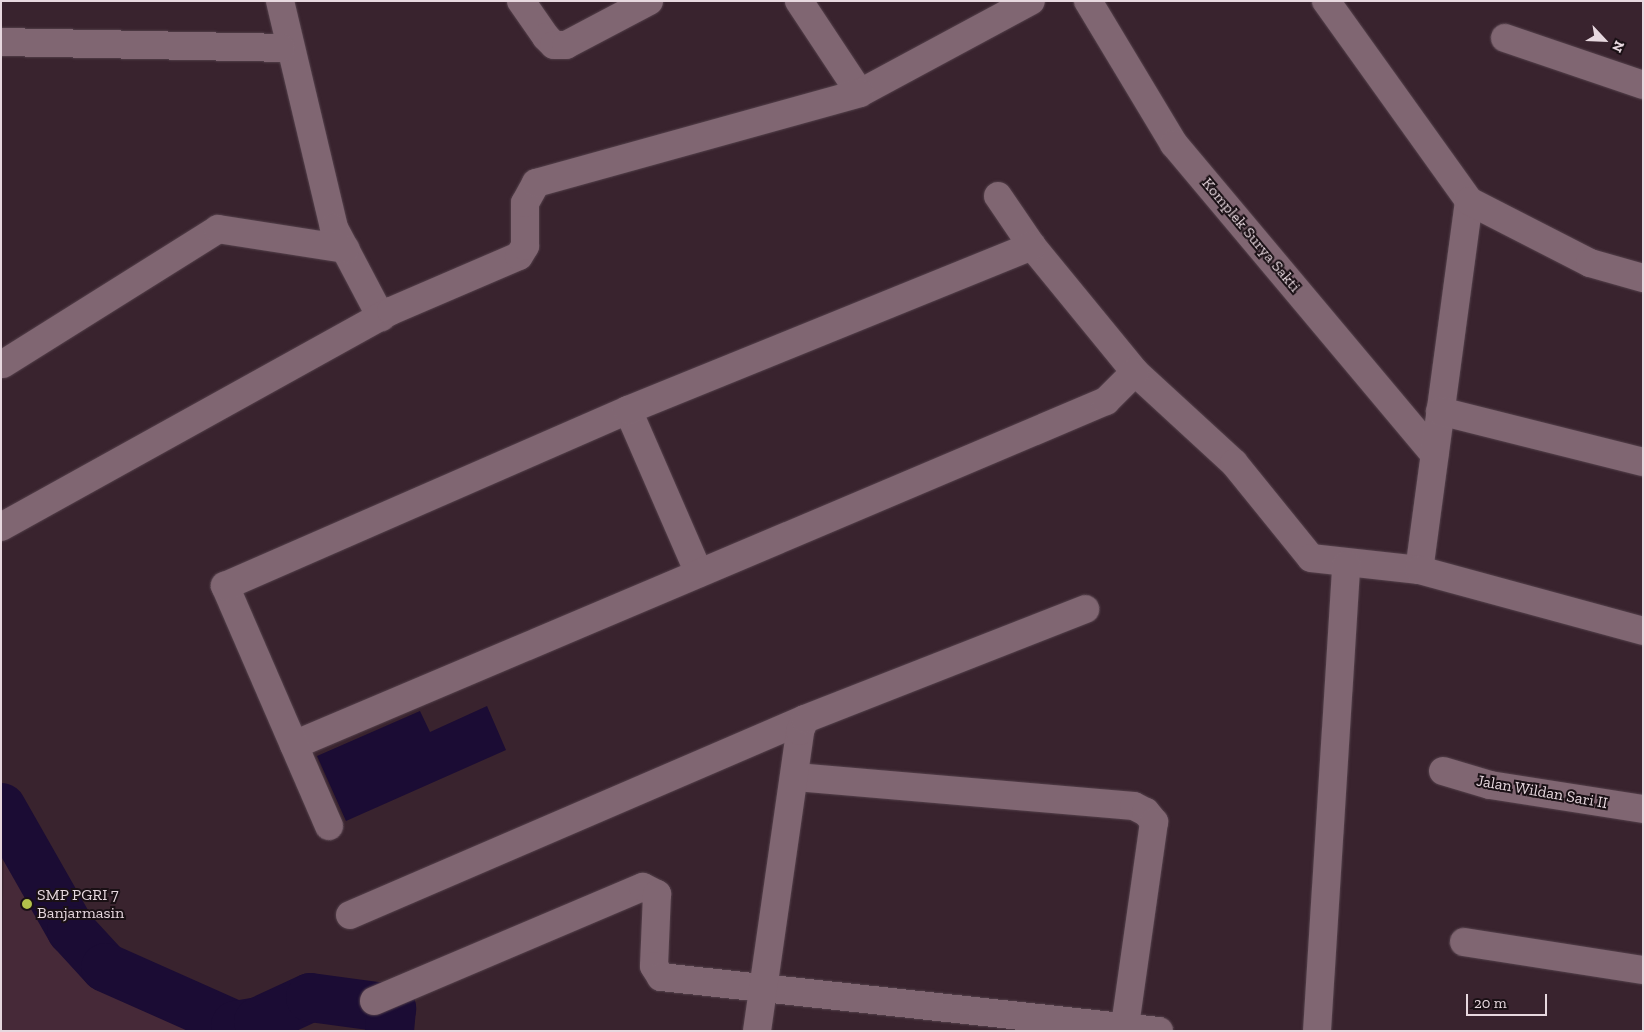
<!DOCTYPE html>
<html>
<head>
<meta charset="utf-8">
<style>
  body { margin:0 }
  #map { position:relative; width:1644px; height:1032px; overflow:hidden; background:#39232e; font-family:"Zilla Slab",serif }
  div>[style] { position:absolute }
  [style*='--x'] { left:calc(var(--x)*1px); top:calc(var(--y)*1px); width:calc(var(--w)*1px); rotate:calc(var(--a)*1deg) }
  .built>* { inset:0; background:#462938 }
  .water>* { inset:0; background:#1b0c34 }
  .river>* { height:49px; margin:-24.5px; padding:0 24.5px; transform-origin:24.5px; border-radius:24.5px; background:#1b0c34 }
  .roads { filter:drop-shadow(0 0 1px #54414b) drop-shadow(0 0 1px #54414b) }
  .minor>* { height:28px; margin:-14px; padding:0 14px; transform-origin:14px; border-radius:14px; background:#806672 }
  .dots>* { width:14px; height:14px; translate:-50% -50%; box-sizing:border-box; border:2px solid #1a1015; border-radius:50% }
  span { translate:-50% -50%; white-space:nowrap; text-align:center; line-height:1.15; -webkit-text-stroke:4px #1a1015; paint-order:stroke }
  .street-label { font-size:16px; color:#e7d8df }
  .poi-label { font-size:16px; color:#e7d8df }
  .left { translate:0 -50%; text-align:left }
  .frame { position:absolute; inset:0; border:2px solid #e7d8df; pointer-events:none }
  .north { position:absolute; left:1579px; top:15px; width:50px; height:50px; -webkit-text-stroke:4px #1a1015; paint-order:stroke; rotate:115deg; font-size:14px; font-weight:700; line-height:20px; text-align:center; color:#e7d8df }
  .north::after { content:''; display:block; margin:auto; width:18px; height:22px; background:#e7d8df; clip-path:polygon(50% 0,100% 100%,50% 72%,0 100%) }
  .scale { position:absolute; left:1466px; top:994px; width:81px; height:22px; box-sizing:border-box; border:2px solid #e7d8df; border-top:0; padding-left:6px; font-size:15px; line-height:18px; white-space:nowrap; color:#e7d8df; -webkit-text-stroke:4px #1a1015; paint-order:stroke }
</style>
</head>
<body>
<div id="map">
  <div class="built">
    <div style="clip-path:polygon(4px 833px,99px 973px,234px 1031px,1px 1031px)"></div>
  </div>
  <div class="water">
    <div style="clip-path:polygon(487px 706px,506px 750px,346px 821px,317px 756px,420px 711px,430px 732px)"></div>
  </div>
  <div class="river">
    <div style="--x:1;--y:807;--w:142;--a:60.4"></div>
    <div style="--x:71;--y:930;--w:50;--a:47.4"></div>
    <div style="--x:105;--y:967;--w:142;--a:24"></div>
    <div style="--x:235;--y:1025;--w:23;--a:-10"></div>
    <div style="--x:258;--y:1021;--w:57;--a:-24.8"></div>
    <div style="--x:310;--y:997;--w:82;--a:7.7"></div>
    <div style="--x:391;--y:1008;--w:23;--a:95"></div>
  </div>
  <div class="roads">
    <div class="minor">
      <div style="--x:280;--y:1;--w:233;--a:76.6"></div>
      <div style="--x:334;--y:228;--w:101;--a:62.2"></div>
      <div style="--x:521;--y:1;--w:44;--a:55.2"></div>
      <div style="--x:546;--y:37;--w:11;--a:45"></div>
      <div style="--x:554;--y:45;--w:12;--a:0"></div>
      <div style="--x:566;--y:45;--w:94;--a:-27.9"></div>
      <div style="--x:799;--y:1;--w:110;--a:56.5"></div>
      <div style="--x:860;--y:93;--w:194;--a:-28.3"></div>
      <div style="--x:1088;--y:1;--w:167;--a:59"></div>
      <div style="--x:1174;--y:144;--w:405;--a:50"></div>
      <div style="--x:1326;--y:1;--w:246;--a:54.4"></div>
      <div style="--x:1469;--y:201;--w:372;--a:97.7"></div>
      <div style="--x:1505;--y:38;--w:146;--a:18.8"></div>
      <div style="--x:1;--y:42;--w:280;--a:1.2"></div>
      <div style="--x:998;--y:196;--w:60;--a:55.8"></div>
      <div style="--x:1032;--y:246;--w:163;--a:50.7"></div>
      <div style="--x:1135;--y:372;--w:134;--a:42.6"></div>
      <div style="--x:1234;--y:463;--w:122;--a:51"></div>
      <div style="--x:1311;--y:558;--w:109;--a:6.3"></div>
      <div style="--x:1419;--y:570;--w:232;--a:15.2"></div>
      <div style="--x:1469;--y:201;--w:136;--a:27.1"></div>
      <div style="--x:1590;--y:263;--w:55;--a:15.8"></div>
      <div style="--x:3;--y:364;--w:254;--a:-32.1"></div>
      <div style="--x:218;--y:229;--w:129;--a:8.9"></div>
      <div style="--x:628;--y:410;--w:178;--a:66.5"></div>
      <div style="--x:1440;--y:411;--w:209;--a:14.1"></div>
      <div style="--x:1;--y:527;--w:446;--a:-29"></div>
      <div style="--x:391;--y:311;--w:139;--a:-23.3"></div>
      <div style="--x:519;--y:256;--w:12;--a:-59"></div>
      <div style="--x:525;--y:246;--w:43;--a:-90"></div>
      <div style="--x:525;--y:203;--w:23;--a:-61"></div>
      <div style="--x:536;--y:183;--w:336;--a:-15.5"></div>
      <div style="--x:294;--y:745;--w:882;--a:-22.96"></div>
      <div style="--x:1106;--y:401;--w:41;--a:-45"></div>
      <div style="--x:1443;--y:771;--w:49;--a:16.6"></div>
      <div style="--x:1490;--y:785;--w:155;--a:8.9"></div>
      <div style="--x:796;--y:777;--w:339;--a:4.9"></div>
      <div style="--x:1134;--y:806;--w:13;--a:27"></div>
      <div style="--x:1146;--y:812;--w:13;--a:51"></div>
      <div style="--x:1154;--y:822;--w:206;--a:98.1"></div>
      <div style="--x:329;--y:826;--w:262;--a:-113.4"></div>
      <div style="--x:225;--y:586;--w:440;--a:-23.6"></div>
      <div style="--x:628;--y:410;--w:436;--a:-22.1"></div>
      <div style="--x:350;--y:915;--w:495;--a:-23.3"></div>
      <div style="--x:1464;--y:942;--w:181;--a:8.9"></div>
      <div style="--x:374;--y:1001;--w:292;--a:-23"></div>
      <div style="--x:643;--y:887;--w:16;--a:27"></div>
      <div style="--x:657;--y:894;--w:72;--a:92.4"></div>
      <div style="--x:654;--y:966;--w:13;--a:58"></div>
      <div style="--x:661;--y:977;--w:501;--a:6.19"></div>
      <div style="--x:757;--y:1031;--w:303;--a:-81.8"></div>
      <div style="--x:800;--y:731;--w:13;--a:-67"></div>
      <div style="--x:805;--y:719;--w:301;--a:-21.4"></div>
      <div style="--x:1317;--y:1031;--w:467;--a:-86.4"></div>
    </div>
  </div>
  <div class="dots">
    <div style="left:27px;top:904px;background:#b3c24b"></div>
  </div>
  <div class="street-label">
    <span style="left:1251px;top:235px;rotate:50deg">Komplek Surya Sakti</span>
    <span style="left:1542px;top:792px;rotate:10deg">Jalan Wildan Sari II</span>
  </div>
  <div class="poi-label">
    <span class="left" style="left:37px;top:904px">SMP PGRI 7<br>Banjarmasin</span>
  </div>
  <div class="frame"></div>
  <div class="north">N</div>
  <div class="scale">20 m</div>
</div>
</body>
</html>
